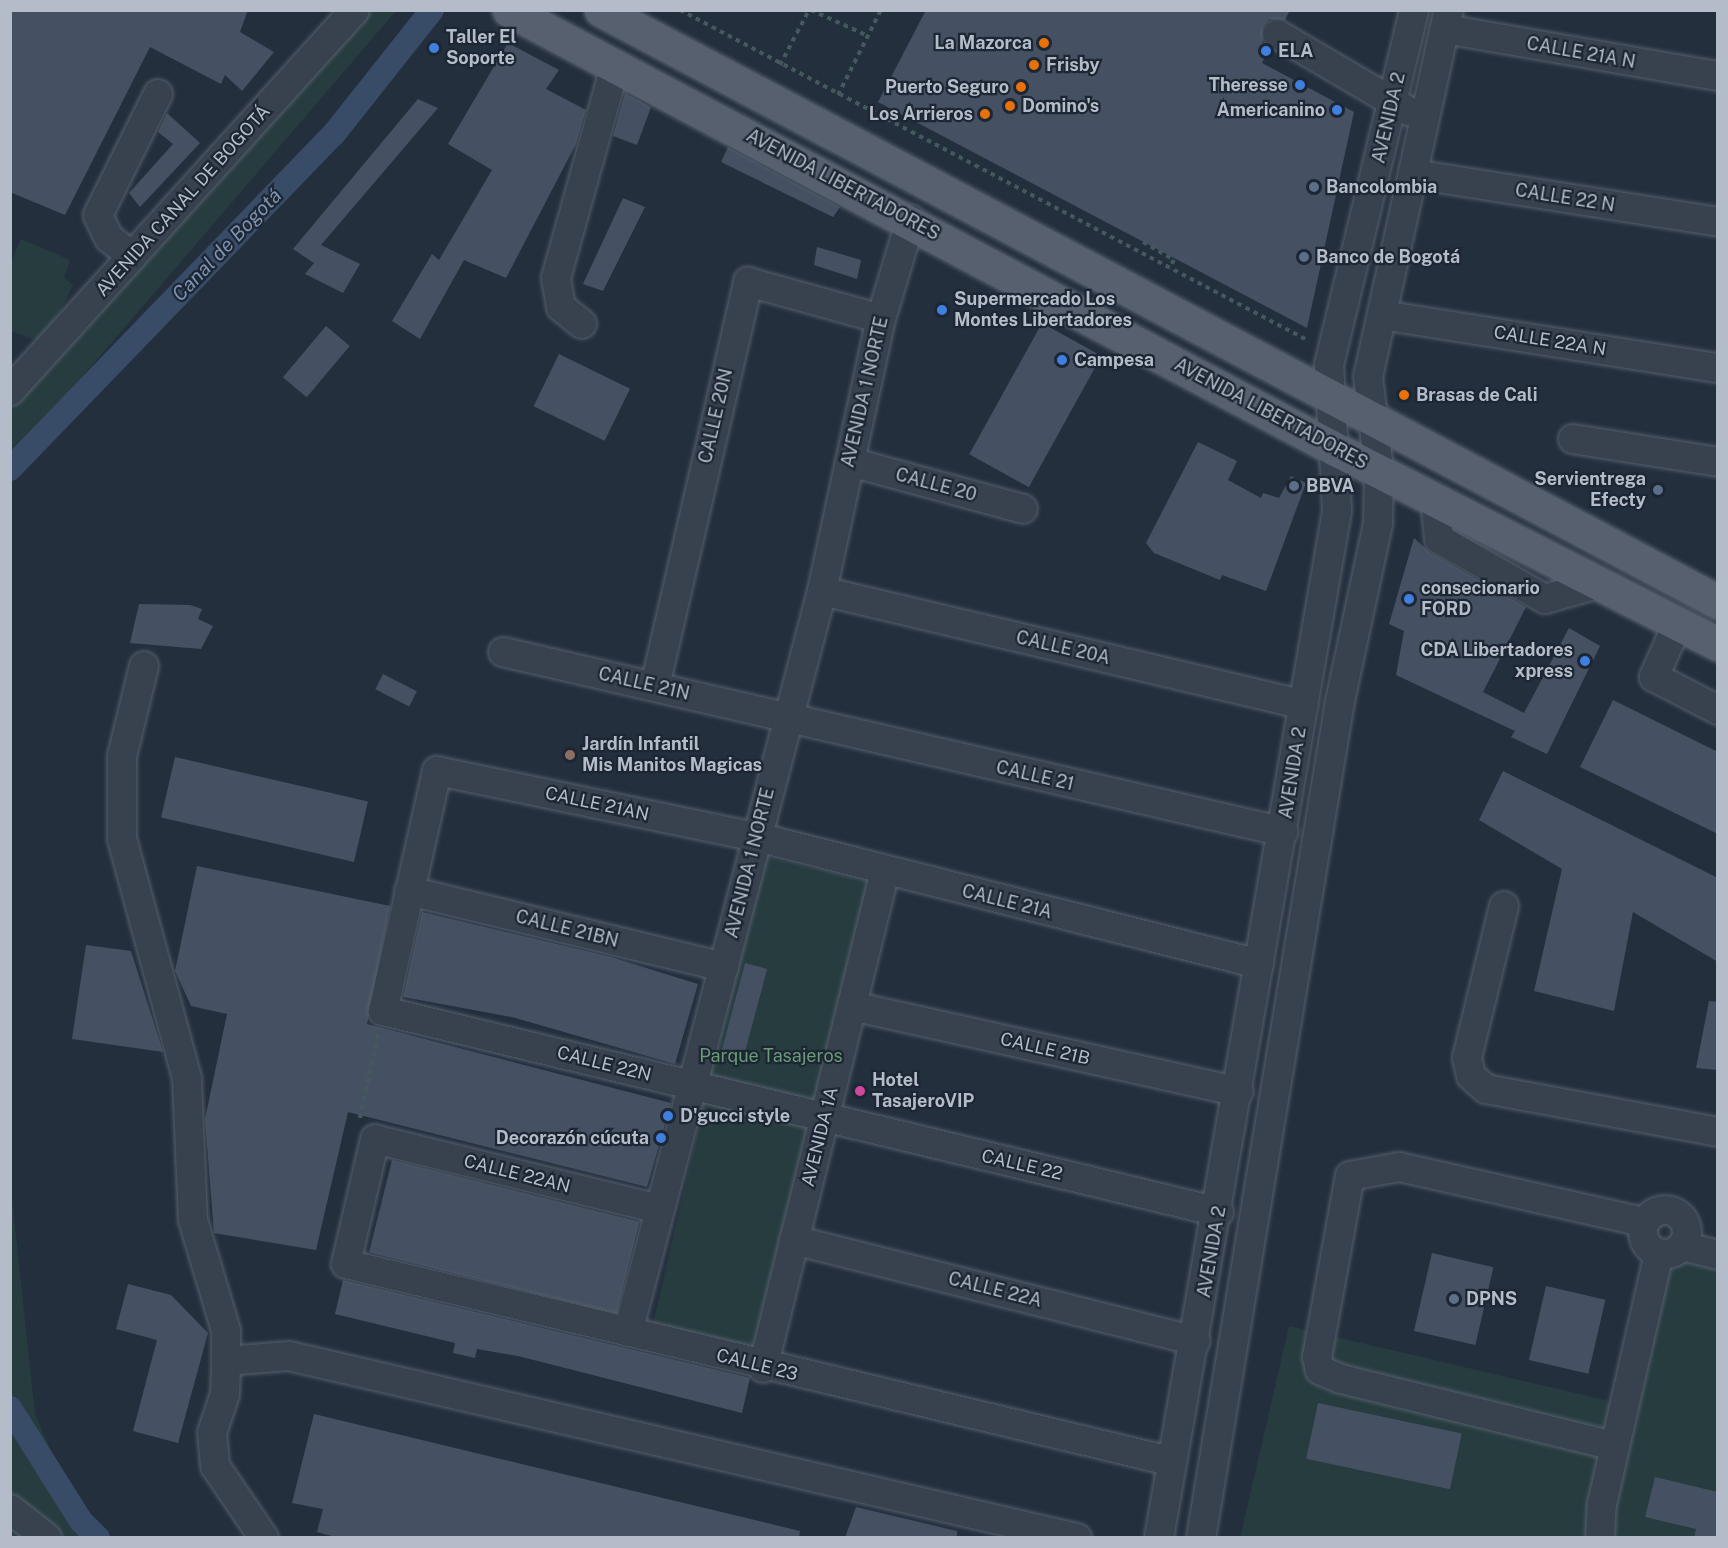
<!DOCTYPE html>
<html>
<head>
<meta charset="utf-8">
<style>
  body { margin:0 }
  #map { position:relative; width:1728px; height:1548px; overflow:hidden; background:#242f3e; font-family:"Public Sans",sans-serif }
  div>[style] { position:absolute }
  [style*='--x'] { left:calc(var(--x)*1px); top:calc(var(--y)*1px); width:calc(var(--w)*1px); rotate:calc(var(--a)*1deg) }
  .green>* { inset:0; background:#263c3f; transform-origin:0 0 }
  .canal>* { height:24px; margin:-12px; padding:0 12px; transform-origin:12px; border-radius:12px; background:#394c67 }
  .building>* { inset:0; background:#455162; transform-origin:0 0 }
  .path>* { height:4px; margin-top:-2px; transform-origin:0; background:repeating-linear-gradient(90deg,#44595c 0 4.5px,transparent 0 9px) }
  .roads { filter:drop-shadow(0 0 2px #565f6c) drop-shadow(0 0 2px #565f6c) }
  .minor>* { height:28px; margin:-14px; padding:0 14px; transform-origin:14px; border-radius:14px; background:#38414e }
  .minor>.ring { margin:-14px; padding:0; box-sizing:content-box; background:none; border:28px solid #38414e; border-radius:50% }
  .major>* { height:33px; margin:-16.5px; padding:0 16.5px; transform-origin:16.5px; border-radius:16.5px; background:#56606e }
  .dots>* { width:16px; height:16px; translate:-50% -50%; box-sizing:border-box; border:3px solid #1d2633; border-radius:50% }
  span { translate:-50% -50%; white-space:nowrap; text-align:center; line-height:1.15; -webkit-text-stroke:4.5px #1d2633; paint-order:stroke }
  .poi-label { font-size:18px; color:#b4bcc9; font-weight:700 }
  .left { translate:0 -50%; text-align:left }
  .right { translate:-100% -50%; text-align:right }
  .street-label { font-size:18px; color:#b4bcc9 }
  .park-label { font-size:18px; color:#6b9a76 }
  .water-label { font-size:20px; color:#7c92b1; font-style:italic }
  .frame { position:absolute; inset:0; border:12px solid #b4bcc9; pointer-events:none }
</style>
</head>
<body>
<div id="map">
  <div class="green">
    <div style="clip-path:polygon(368px 11px,396px 11px,11px 460px,11px 406px)"></div>
    <div style="clip-path:polygon(21px 239px,70px 260px,64px 278px,73px 285px,45px 344px,11px 331px,11px 262px)"></div>
    <div style="left:761px;top:856px;width:113px;height:487px;rotate:13deg"></div>
    <div style="clip-path:polygon(10px 1180px,35px 1414px,81px 1521px,108px 1537px,11px 1537px)"></div>
    <div style="clip-path:polygon(1673px 1257px,1717px 1269px,1717px 1537px,1240px 1538px,1289px 1326px,1635px 1407px)"></div>
  </div>
  <div class="canal">
    <div style="--x:10;--y:469;--w:465;--a:-46"></div>
    <div style="--x:333;--y:135;--w:159;--a:-51.6"></div>
    <div style="--x:10;--y:1408;--w:133;--a:57.9"></div>
    <div style="--x:81;--y:1521;--w:24;--a:45"></div>
  </div>
  <div class="building">
    <div style="clip-path:polygon(10px 10px,248px 10px,240px 32px,274px 52px,242px 91px,225px 75px,221px 84px,150px 47px,65px 215px,10px 192px)"></div>
    <div style="clip-path:polygon(926px 10px,1290px 10px,1285px 20px,1269px 19px,1263px 26px,1262px 42px,1269px 49px,1262px 63px,1354px 112px,1307px 328px,878px 102px)"></div>
    <div style="clip-path:polygon(508px 43px,559px 70px,546px 89px,586px 110px,576px 144px,506px 278px,464px 260px,420px 339px,392px 321px,432px 254px,439px 260px,492px 170px,448px 144px)"></div>
    <div style="clip-path:polygon(625px 93px,651px 107px,637px 145px,613px 136px)"></div>
    <div style="clip-path:polygon(418px 99px,438px 108px,321px 245px,360px 264px,343px 293px,305px 274px,314px 263px,293px 249px)"></div>
    <div style="clip-path:polygon(167px 113px,200px 143px,140px 207px,129px 193px,173px 144px,158px 132px)"></div>
    <div style="clip-path:polygon(728px 147px,840px 207px,833px 217px,721px 162px)"></div>
    <div style="clip-path:polygon(623px 198px,645px 207px,603px 291px,583px 284px)"></div>
    <div style="clip-path:polygon(817px 247px,861px 260px,857px 279px,814px 265px)"></div>
    <div style="left:1042px;top:323px;width:68px;height:150px;rotate:29deg"></div>
    <div style="left:326px;top:326px;width:31px;height:67px;rotate:40deg"></div>
    <div style="left:559px;top:354px;width:79px;height:58px;rotate:26deg"></div>
    <div style="clip-path:polygon(1198px 442px,1237px 461px,1228px 480px,1261px 498px,1263px 493px,1279px 498px,1291px 476px,1306px 483px,1266px 591px,1222px 575px,1220px 580px,1154px 553px,1146px 543px)"></div>
    <div style="clip-path:polygon(1414px 538px,1431px 553px,1526px 607px,1483px 692px,1524px 713px,1569px 628px,1600px 646px,1547px 754px,1511px 737px,1515px 731px,1396px 675px,1404px 631px,1389px 624px)"></div>
    <div style="clip-path:polygon(139px 604px,190px 605px,202px 609px,198px 619px,213px 626px,201px 649px,130px 643px)"></div>
    <div style="left:383px;top:674px;width:38px;height:17px;rotate:27deg"></div>
    <div style="clip-path:polygon(1613px 700px,1718px 752px,1718px 834px,1580px 767px)"></div>
    <div style="left:175px;top:757px;width:198px;height:62px;rotate:13deg"></div>
    <div style="clip-path:polygon(1503px 771px,1718px 878px,1718px 962px,1633px 912px,1614px 1011px,1534px 991px,1562px 869px,1479px 820px)"></div>
    <div style="clip-path:polygon(197px 866px,390px 906px,367px 1024px,671px 1103px,647px 1187px,348px 1112px,316px 1250px,214px 1233px,205px 1119px,227px 1014px,191px 1006px,175px 971px)"></div>
    <div style="clip-path:polygon(422px 912px,611px 957px,698px 984px,675px 1064px,512px 1017px,403px 997px)"></div>
    <div style="clip-path:polygon(86px 945px,131px 951px,163px 1052px,72px 1039px)"></div>
    <div style="left:745px;top:963px;width:23px;height:99px;rotate:15deg"></div>
    <div style="clip-path:polygon(1709px 1001px,1718px 1002px,1718px 1070px,1696px 1068px)"></div>
    <div style="left:392px;top:1160px;width:255px;height:95px;rotate:14deg"></div>
    <div style="left:1432px;top:1253px;width:63px;height:80px;rotate:13deg"></div>
    <div style="clip-path:polygon(343px 1280px,750px 1378px,742px 1413px,518px 1356px,477px 1349px,475px 1358px,453px 1353px,455px 1343px,335px 1314px)"></div>
    <div style="clip-path:polygon(128px 1284px,171px 1295px,208px 1333px,178px 1443px,133px 1431px,157px 1340px,116px 1329px)"></div>
    <div style="left:1546px;top:1286px;width:61px;height:76px;rotate:13deg"></div>
    <div style="left:1318px;top:1403px;width:147px;height:57px;rotate:12deg"></div>
    <div style="clip-path:polygon(314px 1414px,800px 1531px,799px 1538px,339px 1538px,317px 1532px,323px 1509px,292px 1503px)"></div>
    <div style="clip-path:polygon(1655px 1477px,1718px 1492px,1718px 1538px,1694px 1538px,1696px 1529px,1645px 1517px)"></div>
    <div style="clip-path:polygon(856px 1507px,957px 1531px,957px 1538px,845px 1538px)"></div>
  </div>
  <div class="path">
    <div style="--x:680;--y:10;--w:711;--a:27.75"></div>
    <div style="--x:811;--y:10;--w:63;--a:24.5"></div>
    <div style="--x:780;--y:65;--w:62;--a:-62.2"></div>
    <div style="--x:838;--y:95;--w:95;--a:-63.2"></div>
    <div style="--x:1143;--y:242;--w:36;--a:30"></div>
    <div style="--x:1174;--y:260;--w:9;--a:122"></div>
    <div style="--x:360;--y:1118;--w:86;--a:-77.9"></div>
  </div>
  <div class="roads">
    <div class="minor">
      <div style="--x:1445;--y:29;--w:277;--a:9.8"></div>
      <div style="--x:1277;--y:34;--w:152;--a:30.4"></div>
      <div style="--x:1413;--y:174;--w:309;--a:8.9"></div>
      <div style="--x:132;--y:257;--w:30;--a:-140"></div>
      <div style="--x:109;--y:238;--w:25;--a:-116"></div>
      <div style="--x:98;--y:215;--w:135;--a:-63.6"></div>
      <div style="--x:1382;--y:315;--w:340;--a:9"></div>
      <div style="--x:582;--y:324;--w:27;--a:-141"></div>
      <div style="--x:561;--y:307;--w:29;--a:-100"></div>
      <div style="--x:556;--y:278;--w:220;--a:-74.4"></div>
      <div style="--x:10;--y:391;--w:514;--a:-47.84"></div>
      <div style="--x:1573;--y:439;--w:147;--a:9"></div>
      <div style="--x:850;--y:462;--w:179;--a:15.2"></div>
      <div style="--x:1435;--y:498;--w:41;--a:84.4"></div>
      <div style="--x:1439;--y:539;--w:122;--a:29.5"></div>
      <div style="--x:1545;--y:599;--w:51;--a:-15.9"></div>
      <div style="--x:822;--y:591;--w:495;--a:13.3"></div>
      <div style="--x:1677;--y:625;--w:57;--a:113.9"></div>
      <div style="--x:1654;--y:677;--w:72;--a:27.3"></div>
      <div style="--x:503;--y:652;--w:801;--a:12.98"></div>
      <div style="--x:144;--y:666;--w:93;--a:103.7"></div>
      <div style="--x:122;--y:756;--w:83;--a:90"></div>
      <div style="--x:122;--y:839;--w:249;--a:74.8"></div>
      <div style="--x:187;--y:1079;--w:141;--a:87.6"></div>
      <div style="--x:193;--y:1220;--w:116;--a:73.4"></div>
      <div style="--x:226;--y:1331;--w:30;--a:90"></div>
      <div style="--x:655;--y:686;--w:415;--a:-77"></div>
      <div style="--x:748;--y:282;--w:138;--a:15.5"></div>
      <div style="--x:409;--y:891;--w:324;--a:13.6"></div>
      <div style="--x:1504;--y:906;--w:156;--a:103.7"></div>
      <div style="--x:1467;--y:1058;--w:18;--a:77"></div>
      <div style="--x:1471;--y:1076;--w:20;--a:41"></div>
      <div style="--x:1486;--y:1089;--w:236;--a:10.5"></div>
      <div style="--x:852;--y:1006;--w:396;--a:12.5"></div>
      <div style="--x:659;--y:1209;--w:292;--a:-166.2"></div>
      <div style="--x:375;--y:1139;--w:128;--a:103.1"></div>
      <div style="--x:346;--y:1264;--w:847;--a:13.45"></div>
      <div class="ring" style="left:1643px;top:1210px;width:16px;height:16px"></div>
      <div style="--x:1219;--y:1212;--w:860;--a:-166.48"></div>
      <div style="--x:383;--y:1011;--w:246;--a:-77.3"></div>
      <div style="--x:437;--y:771;--w:327;--a:11.7"></div>
      <div style="--x:757;--y:837;--w:518;--a:14.2"></div>
      <div style="--x:794;--y:1240;--w:414;--a:14.1"></div>
      <div style="--x:1682;--y:1246;--w:37;--a:14"></div>
      <div style="--x:628;--y:1332;--w:766;--a:-75.33"></div>
      <div style="--x:822;--y:591;--w:278;--a:-77.8"></div>
      <div style="--x:881;--y:319;--w:104;--a:-73.3"></div>
      <div style="--x:763;--y:1368;--w:512;--a:-76.21"></div>
      <div style="--x:1614;--y:1446;--w:281;--a:-166.2"></div>
      <div style="--x:1341;--y:1379;--w:23;--a:-157"></div>
      <div style="--x:1320;--y:1370;--w:13;--a:-103"></div>
      <div style="--x:1317;--y:1357;--w:184;--a:-79.7"></div>
      <div style="--x:1350;--y:1176;--w:50;--a:-10.4"></div>
      <div style="--x:1399;--y:1167;--w:251;--a:12.7"></div>
      <div style="--x:10;--y:1509;--w:47;--a:38.1"></div>
      <div style="--x:264;--y:1538;--w:87;--a:-124.2"></div>
      <div style="--x:215;--y:1466;--w:33;--a:-95"></div>
      <div style="--x:212;--y:1433;--w:41;--a:-71.6"></div>
      <div style="--x:225;--y:1394;--w:33;--a:-88"></div>
      <div style="--x:226;--y:1361;--w:63;--a:-4.5"></div>
      <div style="--x:289;--y:1356;--w:809;--a:13.01"></div>
      <div style="--x:1159;--y:1538;--w:1042;--a:-80.17"></div>
      <div style="--x:1337;--y:511;--w:146;--a:-93.1"></div>
      <div style="--x:1329;--y:365;--w:365;--a:-76.5"></div>
      <div style="--x:1201;--y:1538;--w:848;--a:-80.57"></div>
      <div style="--x:1340;--y:701;--w:182;--a:-77.9"></div>
      <div style="--x:1378;--y:523;--w:53;--a:-88.9"></div>
      <div style="--x:1379;--y:470;--w:94;--a:-96.7"></div>
      <div style="--x:1368;--y:377;--w:376;--a:-77.6"></div>
      <div style="--x:1600;--y:1538;--w:34;--a:-87"></div>
      <div style="--x:1602;--y:1504;--w:256;--a:-77.2"></div>
    </div>
    <div class="major">
      <div style="--x:509;--y:10;--w:933;--a:27.99"></div>
      <div style="--x:1333;--y:448;--w:432;--a:27"></div>
      <div style="--x:601;--y:10;--w:1264;--a:27.92"></div>
    </div>
  </div>
  <div class="dots">
    <div style="left:1044px;top:43px;background:#e8710a"></div>
    <div style="left:434px;top:48px;background:#3f7fe0"></div>
    <div style="left:1266px;top:51px;background:#3f7fe0"></div>
    <div style="left:1034px;top:65px;background:#e8710a"></div>
    <div style="left:1300px;top:85px;background:#3f7fe0"></div>
    <div style="left:1021px;top:87px;background:#e8710a"></div>
    <div style="left:1010px;top:106px;background:#e8710a"></div>
    <div style="left:1337px;top:110px;background:#3f7fe0"></div>
    <div style="left:985px;top:114px;background:#e8710a"></div>
    <div style="left:1314px;top:187px;background:#5c6f8a"></div>
    <div style="left:1304px;top:257px;background:#5c6f8a"></div>
    <div style="left:942px;top:310px;background:#3f7fe0"></div>
    <div style="left:1062px;top:360px;background:#3f7fe0"></div>
    <div style="left:1404px;top:395px;background:#e8710a"></div>
    <div style="left:1294px;top:486px;background:#5c6f8a"></div>
    <div style="left:1658px;top:490px;background:#5c6f8a"></div>
    <div style="left:1409px;top:599px;background:#3f7fe0"></div>
    <div style="left:1585px;top:661px;background:#3f7fe0"></div>
    <div style="left:570px;top:755px;background:#8d6e63"></div>
    <div style="left:860px;top:1091px;background:#d1479c"></div>
    <div style="left:668px;top:1116px;background:#3f7fe0"></div>
    <div style="left:661px;top:1138px;background:#3f7fe0"></div>
    <div style="left:1454px;top:1299px;background:#5c6f8a"></div>
  </div>
  <div class="poi-label">
    <span class="left" style="left:446px;top:48px">Taller El<br>Soporte</span>
    <span class="right" style="left:1032px;top:43px">La Mazorca</span>
    <span class="left" style="left:1278px;top:51px">ELA</span>
    <span class="left" style="left:1046px;top:65px">Frisby</span>
    <span class="right" style="left:1288px;top:85px">Theresse</span>
    <span class="right" style="left:1009px;top:87px">Puerto Seguro</span>
    <span class="left" style="left:1022px;top:106px">Domino's</span>
    <span class="right" style="left:1325px;top:110px">Americanino</span>
    <span class="right" style="left:973px;top:114px">Los Arrieros</span>
    <span class="left" style="left:1326px;top:187px">Bancolombia</span>
    <span class="left" style="left:1316px;top:257px">Banco de Bogotá</span>
    <span class="left" style="left:954px;top:310px">Supermercado Los<br>Montes Libertadores</span>
    <span class="left" style="left:1074px;top:360px">Campesa</span>
    <span class="left" style="left:1416px;top:395px">Brasas de Cali</span>
    <span class="right" style="left:1646px;top:490px">Servientrega<br>Efecty</span>
    <span class="left" style="left:1306px;top:486px">BBVA</span>
    <span class="left" style="left:1421px;top:599px">consecionario<br>FORD</span>
    <span class="right" style="left:1573px;top:661px">CDA Libertadores<br>xpress</span>
    <span class="left" style="left:582px;top:755px">Jardín Infantil<br>Mis Manitos Magicas</span>
    <span class="left" style="left:872px;top:1091px">Hotel<br>TasajeroVIP</span>
    <span class="left" style="left:680px;top:1116px">D'gucci style</span>
    <span class="right" style="left:649px;top:1138px">Decorazón cúcuta</span>
    <span class="left" style="left:1466px;top:1299px">DPNS</span>
  </div>
  <div class="street-label">
    <span style="left:1581px;top:53px;rotate:10deg">CALLE 21A N</span>
    <span style="left:1389px;top:118px;rotate:-77deg">AVENIDA 2</span>
    <span style="left:843px;top:185px;rotate:28deg">AVENIDA LIBERTADORES</span>
    <span style="left:1565px;top:198px;rotate:9deg">CALLE 22 N</span>
    <span style="left:183px;top:201px;rotate:-48deg">AVENIDA CANAL DE BOGOTÁ</span>
    <span style="left:1550px;top:341px;rotate:9deg">CALLE 22A N</span>
    <span style="left:865px;top:392px;rotate:-77deg">AVENIDA 1 NORTE</span>
    <span style="left:1271px;top:414px;rotate:28deg">AVENIDA LIBERTADORES</span>
    <span style="left:716px;top:416px;rotate:-77deg">CALLE 20N</span>
    <span style="left:936px;top:485px;rotate:15deg">CALLE 20</span>
    <span style="left:1063px;top:648px;rotate:13deg">CALLE 20A</span>
    <span style="left:644px;top:684px;rotate:13deg">CALLE 21N</span>
    <span style="left:1293px;top:773px;rotate:-81deg">AVENIDA 2</span>
    <span style="left:1035px;top:776px;rotate:13deg">CALLE 21</span>
    <span style="left:597px;top:804px;rotate:12deg">CALLE 21AN</span>
    <span style="left:750px;top:863px;rotate:-76deg">AVENIDA 1 NORTE</span>
    <span style="left:1007px;top:902px;rotate:14deg">CALLE 21A</span>
    <span style="left:567px;top:929px;rotate:14deg">CALLE 21BN</span>
    <span style="left:1045px;top:1049px;rotate:13deg">CALLE 21B</span>
    <span style="left:604px;top:1064px;rotate:14deg">CALLE 22N</span>
    <span style="left:820px;top:1137px;rotate:-76deg">AVENIDA 1A</span>
    <span style="left:1022px;top:1165px;rotate:13deg">CALLE 22</span>
    <span style="left:517px;top:1174px;rotate:14deg">CALLE 22AN</span>
    <span style="left:1212px;top:1252px;rotate:-80deg">AVENIDA 2</span>
    <span style="left:995px;top:1290px;rotate:14deg">CALLE 22A</span>
    <span style="left:757px;top:1365px;rotate:14deg">CALLE 23</span>
  </div>
  <div class="park-label">
    <span style="left:771px;top:1056px">Parque Tasajeros</span>
  </div>
  <div class="water-label">
    <span style="left:227px;top:245px;rotate:-46deg">Canal de Bogotá</span>
  </div>
  <div class="frame"></div>
</div>
</body>
</html>
